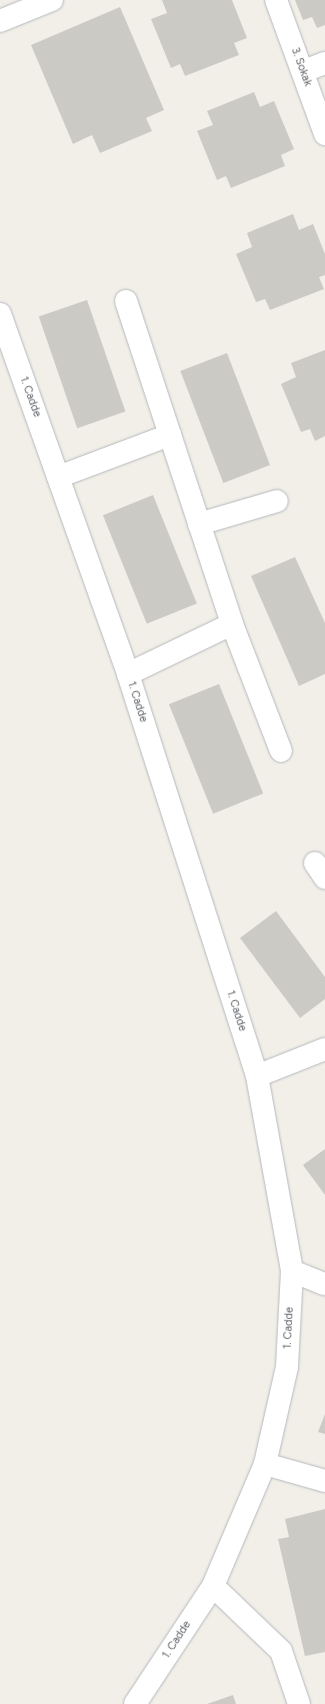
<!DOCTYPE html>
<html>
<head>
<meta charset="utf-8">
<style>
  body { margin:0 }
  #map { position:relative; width:325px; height:1704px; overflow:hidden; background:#f1efe8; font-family:Figtree,sans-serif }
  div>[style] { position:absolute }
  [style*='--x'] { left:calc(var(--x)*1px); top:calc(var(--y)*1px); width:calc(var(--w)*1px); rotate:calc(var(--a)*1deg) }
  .building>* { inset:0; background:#cccac5; transform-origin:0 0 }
  .roads { filter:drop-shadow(0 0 1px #b5b8bc) drop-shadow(0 0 1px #b5b8bc) }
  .minor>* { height:22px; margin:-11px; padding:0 11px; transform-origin:11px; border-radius:11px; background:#fff }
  span { translate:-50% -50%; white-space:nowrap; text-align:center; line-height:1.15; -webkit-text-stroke:3.5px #fff; paint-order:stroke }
  .street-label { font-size:11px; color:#5f6368 }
</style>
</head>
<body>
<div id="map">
  <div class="building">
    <div style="clip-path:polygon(162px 0,232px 0,247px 38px,234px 43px,239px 55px,185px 76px,180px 64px,171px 68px,151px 19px,167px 13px)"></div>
    <div style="clip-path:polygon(295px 0,325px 0,325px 25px,317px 28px,312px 17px,303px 20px)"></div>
    <div style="clip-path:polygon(120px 7px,164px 110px,146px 118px,152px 131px,100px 153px,92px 135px,73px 144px,31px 45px)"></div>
    <div style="clip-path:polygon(254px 92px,260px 107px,274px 101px,294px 149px,281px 155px,285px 166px,231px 188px,226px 176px,217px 180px,197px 131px,213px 125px,207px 111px)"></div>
    <div style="clip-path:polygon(293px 214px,299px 230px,313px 224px,325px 254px,325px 275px,319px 277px,324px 289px,270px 310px,265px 299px,256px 302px,236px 254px,252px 247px,247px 233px)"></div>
    <div style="left:87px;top:300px;width:118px;height:51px;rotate:71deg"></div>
    <div style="clip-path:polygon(325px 350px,325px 436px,315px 441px,310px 429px,301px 432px,281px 384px,296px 377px,291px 363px)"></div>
    <div style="left:227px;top:353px;width:120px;height:50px;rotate:69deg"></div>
    <div style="left:153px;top:495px;width:117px;height:54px;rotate:68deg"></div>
    <div style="clip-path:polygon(295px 557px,325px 623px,325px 674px,299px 686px,251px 576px)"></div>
    <div style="left:219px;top:684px;width:118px;height:54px;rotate:68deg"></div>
    <div style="clip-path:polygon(276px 911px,325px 977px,325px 999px,300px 1018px,240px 938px)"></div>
    <div style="clip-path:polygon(325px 1149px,325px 1195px,303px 1165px)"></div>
    <div style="clip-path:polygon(325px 1414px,325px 1434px,318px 1432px)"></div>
    <div style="clip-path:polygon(325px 1509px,325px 1652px,305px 1656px,278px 1539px,289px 1537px,285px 1519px)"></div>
    <div style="clip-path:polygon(233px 1695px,236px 1704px,207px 1704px)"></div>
  </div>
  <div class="roads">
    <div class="minor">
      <div style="--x:276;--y:0;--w:143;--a:69.9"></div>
      <div style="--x:0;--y:21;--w:56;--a:-22"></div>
      <div style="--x:304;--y:71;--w:22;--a:-21"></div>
      <div style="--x:126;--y:301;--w:340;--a:71.8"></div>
      <div style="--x:232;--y:624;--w:136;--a:68.9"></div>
      <div style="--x:0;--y:314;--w:382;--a:70.4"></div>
      <div style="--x:128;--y:674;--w:422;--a:72.2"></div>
      <div style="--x:257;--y:1076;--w:198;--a:79.8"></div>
      <div style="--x:292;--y:1271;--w:96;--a:93"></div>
      <div style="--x:287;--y:1367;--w:99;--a:102.8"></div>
      <div style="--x:265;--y:1464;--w:133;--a:113.1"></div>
      <div style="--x:213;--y:1586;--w:141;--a:123.5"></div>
      <div style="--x:58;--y:477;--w:120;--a:-20.6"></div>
      <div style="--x:199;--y:524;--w:81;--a:-16.4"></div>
      <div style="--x:128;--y:674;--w:115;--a:-25.7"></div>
      <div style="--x:315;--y:863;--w:18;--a:56"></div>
      <div style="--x:257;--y:1076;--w:73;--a:-21.7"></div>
      <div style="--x:292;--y:1271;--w:35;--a:22"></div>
      <div style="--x:265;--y:1464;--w:62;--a:15.8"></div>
      <div style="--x:213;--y:1586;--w:94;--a:43.7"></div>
      <div style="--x:281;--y:1651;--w:56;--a:71.2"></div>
    </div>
  </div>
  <div class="street-label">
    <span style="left:301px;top:67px;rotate:70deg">3. Sokak</span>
    <span style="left:30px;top:397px;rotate:70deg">1. Cadde</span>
    <span style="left:137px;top:702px;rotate:72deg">1. Cadde</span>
    <span style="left:236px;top:1011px;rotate:72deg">1. Cadde</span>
    <span style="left:289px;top:1328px;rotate:-87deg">1. Cadde</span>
    <span style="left:177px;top:1640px;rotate:-57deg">1. Cadde</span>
  </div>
</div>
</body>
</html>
